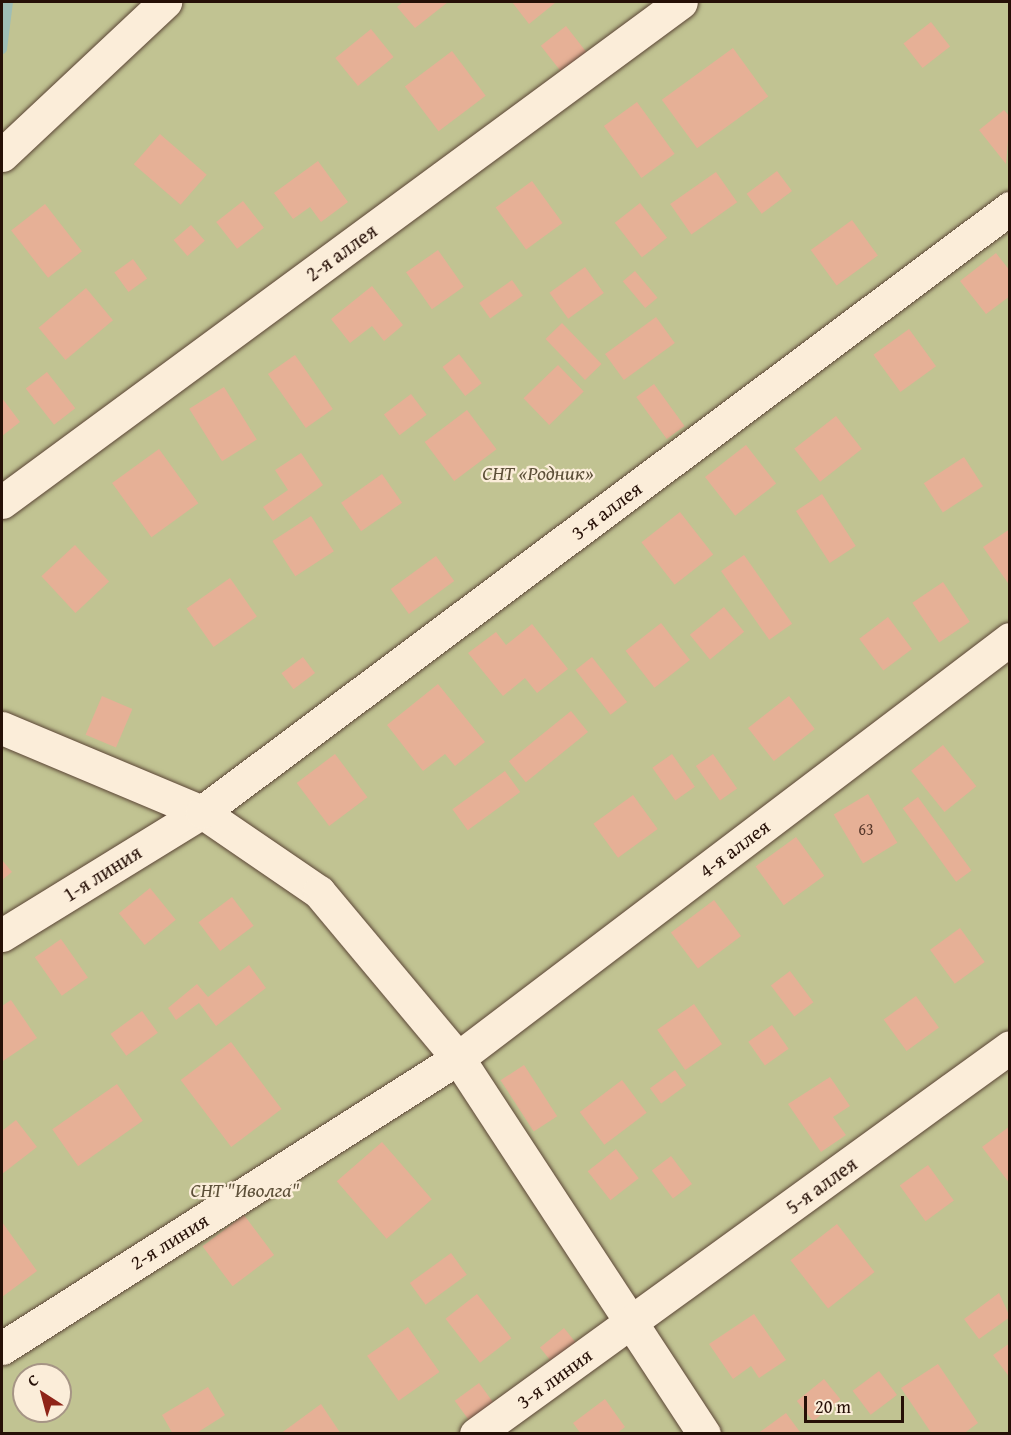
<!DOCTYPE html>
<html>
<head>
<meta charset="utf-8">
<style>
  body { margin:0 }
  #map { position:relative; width:1011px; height:1435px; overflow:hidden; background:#f9e4c5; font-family:"Gentium Book Plus",serif }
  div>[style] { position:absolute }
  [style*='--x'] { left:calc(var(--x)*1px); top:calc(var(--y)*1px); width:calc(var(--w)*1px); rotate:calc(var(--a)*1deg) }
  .green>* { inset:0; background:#c1c392 }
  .stream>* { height:10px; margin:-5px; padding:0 5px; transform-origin:5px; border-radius:5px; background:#9ebeb6 }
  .building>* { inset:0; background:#e6b096; transform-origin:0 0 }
  .roads { filter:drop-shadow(0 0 2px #5b4536) drop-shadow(0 0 2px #5b4536) }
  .street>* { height:33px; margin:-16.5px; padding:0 16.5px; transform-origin:16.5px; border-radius:16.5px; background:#fbedd9 }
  span { translate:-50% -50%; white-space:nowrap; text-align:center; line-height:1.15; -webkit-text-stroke:4.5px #fbedd9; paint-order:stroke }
  .number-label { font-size:16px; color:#56382b }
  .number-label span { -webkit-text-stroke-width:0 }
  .street-label { font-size:20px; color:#261007 }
  .park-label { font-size:20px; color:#5c4f38; font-style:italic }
  .frame { position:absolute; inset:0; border:3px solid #261007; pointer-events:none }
  .north { position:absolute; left:12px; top:1363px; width:60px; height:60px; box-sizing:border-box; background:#fbedd9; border:2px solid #a69585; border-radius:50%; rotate:324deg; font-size:16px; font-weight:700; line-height:24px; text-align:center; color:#261007 }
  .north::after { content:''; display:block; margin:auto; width:21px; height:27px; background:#8f2418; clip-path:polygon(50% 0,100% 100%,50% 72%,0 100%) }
  .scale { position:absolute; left:804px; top:1396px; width:100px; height:27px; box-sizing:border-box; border:3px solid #261007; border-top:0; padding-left:8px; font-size:18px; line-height:21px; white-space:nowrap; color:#261007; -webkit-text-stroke:4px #fbedd9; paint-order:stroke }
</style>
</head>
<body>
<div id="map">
  <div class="green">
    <div style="clip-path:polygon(evenodd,2px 2px,1009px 2px,1009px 1433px,2px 1433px,2px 2px,24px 1375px,60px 1375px,60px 1411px,24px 1411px,24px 1375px)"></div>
  </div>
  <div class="stream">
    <div style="--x:2;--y:49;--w:47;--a:-82.7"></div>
  </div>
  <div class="building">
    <div style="clip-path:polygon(403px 2px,448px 2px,415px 28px,397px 7px)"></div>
    <div style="clip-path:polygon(512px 2px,554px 2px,555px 3px,529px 24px)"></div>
    <div style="left:931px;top:22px;width:31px;height:35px;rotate:52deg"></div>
    <div style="left:566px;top:26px;width:41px;height:32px;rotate:52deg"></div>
    <div style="left:371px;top:29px;width:36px;height:46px;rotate:51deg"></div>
    <div style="left:733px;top:48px;width:60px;height:88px;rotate:54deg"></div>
    <div style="left:452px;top:51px;width:56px;height:59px;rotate:53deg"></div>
    <div style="left:637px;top:102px;width:64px;height:41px;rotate:54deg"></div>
    <div style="clip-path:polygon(1004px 110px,1010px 117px,1006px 164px,979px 130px)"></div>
    <div style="left:160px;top:134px;width:62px;height:40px;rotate:41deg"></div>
    <div style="clip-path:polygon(318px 161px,348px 202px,321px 222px,310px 207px,293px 219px,274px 193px)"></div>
    <div style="left:777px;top:171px;width:25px;height:38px;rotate:53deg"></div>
    <div style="left:716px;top:172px;width:37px;height:56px;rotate:55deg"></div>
    <div style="left:532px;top:181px;width:52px;height:45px;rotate:54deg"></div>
    <div style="left:243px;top:201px;width:34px;height:34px;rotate:52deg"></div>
    <div style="left:640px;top:203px;width:44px;height:32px;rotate:52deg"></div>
    <div style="left:45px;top:204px;width:60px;height:43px;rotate:52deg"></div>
    <div style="left:852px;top:220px;width:44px;height:51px;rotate:54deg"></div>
    <div style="left:191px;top:225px;width:21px;height:23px;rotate:49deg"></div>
    <div style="left:438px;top:250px;width:45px;height:39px;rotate:55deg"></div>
    <div style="clip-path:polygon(996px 253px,1010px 271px,1010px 296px,986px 314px,960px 281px)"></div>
    <div style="left:133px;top:259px;width:24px;height:23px;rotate:54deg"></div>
    <div style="left:585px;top:267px;width:32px;height:44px;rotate:54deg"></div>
    <div style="left:635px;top:271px;width:35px;height:16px;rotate:50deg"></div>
    <div style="left:512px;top:280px;width:19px;height:40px;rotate:55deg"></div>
    <div style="clip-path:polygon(372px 286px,403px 325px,384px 341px,372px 326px,350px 343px,331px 319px)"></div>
    <div style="left:86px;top:288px;width:42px;height:62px;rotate:50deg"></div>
    <div style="left:656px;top:317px;width:32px;height:63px;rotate:54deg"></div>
    <div style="left:562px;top:323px;width:57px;height:23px;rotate:46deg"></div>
    <div style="left:909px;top:329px;width:46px;height:44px;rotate:54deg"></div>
    <div style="left:459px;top:354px;width:37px;height:21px;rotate:52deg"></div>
    <div style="left:295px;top:355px;width:66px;height:33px;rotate:55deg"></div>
    <div style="left:558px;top:365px;width:37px;height:48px;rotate:46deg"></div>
    <div style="left:47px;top:372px;width:46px;height:27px;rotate:52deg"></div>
    <div style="left:654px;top:384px;width:52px;height:22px;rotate:54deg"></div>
    <div style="left:224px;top:387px;width:62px;height:41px;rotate:58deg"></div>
    <div style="left:411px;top:394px;width:26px;height:34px;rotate:53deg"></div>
    <div style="clip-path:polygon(2px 398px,20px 422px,2px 436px)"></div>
    <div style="left:467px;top:410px;width:49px;height:53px;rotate:53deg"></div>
    <div style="left:836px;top:416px;width:42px;height:53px;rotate:52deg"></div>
    <div style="left:746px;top:445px;width:49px;height:52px;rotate:52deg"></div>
    <div style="left:159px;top:449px;width:67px;height:58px;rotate:54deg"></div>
    <div style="clip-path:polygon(301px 453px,323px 485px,273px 521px,263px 507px,288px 490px,275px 470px)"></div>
    <div style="left:964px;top:457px;width:35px;height:48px;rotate:57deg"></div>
    <div style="left:382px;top:474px;width:35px;height:50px;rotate:55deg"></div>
    <div style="left:822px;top:494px;width:62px;height:31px;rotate:57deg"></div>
    <div style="left:680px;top:512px;width:54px;height:49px;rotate:52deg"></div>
    <div style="left:311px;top:516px;width:42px;height:46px;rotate:57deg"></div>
    <div style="clip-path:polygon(1010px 529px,1010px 586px,983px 547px)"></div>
    <div style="left:75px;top:545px;width:50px;height:46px;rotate:47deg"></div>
    <div style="left:744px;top:555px;width:84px;height:28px;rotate:55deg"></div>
    <div style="left:436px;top:556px;width:31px;height:56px;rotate:54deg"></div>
    <div style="left:230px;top:578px;width:47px;height:53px;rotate:55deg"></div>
    <div style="left:943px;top:582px;width:48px;height:37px;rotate:56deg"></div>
    <div style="left:724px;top:607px;width:32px;height:44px;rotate:51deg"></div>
    <div style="left:888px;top:617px;width:40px;height:36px;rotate:53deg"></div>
    <div style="left:661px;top:623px;width:47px;height:45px;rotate:52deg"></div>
    <div style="clip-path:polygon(532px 624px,568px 669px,537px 693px,525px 678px,503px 696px,468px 653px,496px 632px,506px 645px)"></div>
    <div style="left:303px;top:657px;width:20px;height:27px;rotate:53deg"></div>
    <div style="left:592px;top:657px;width:57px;height:21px;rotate:52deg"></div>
    <div style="clip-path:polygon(438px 684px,485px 742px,455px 766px,445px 754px,423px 771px,387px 725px)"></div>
    <div style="left:102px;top:696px;width:33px;height:42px;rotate:23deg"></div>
    <div style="left:789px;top:696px;width:42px;height:52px;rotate:52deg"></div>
    <div style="left:571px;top:711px;width:27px;height:80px;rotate:51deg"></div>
    <div style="left:943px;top:745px;width:53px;height:41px;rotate:51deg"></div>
    <div style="left:335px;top:754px;width:54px;height:48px;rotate:53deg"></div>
    <div style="left:672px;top:754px;width:40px;height:24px;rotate:55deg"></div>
    <div style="left:713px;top:754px;width:42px;height:21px;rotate:55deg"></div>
    <div style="left:505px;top:771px;width:26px;height:65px;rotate:54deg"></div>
    <div style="left:868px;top:794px;width:57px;height:40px;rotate:59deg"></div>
    <div style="left:633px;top:795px;width:42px;height:49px;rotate:54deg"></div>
    <div style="left:918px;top:797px;width:91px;height:19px;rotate:54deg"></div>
    <div style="left:796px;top:837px;width:48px;height:50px;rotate:54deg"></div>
    <div style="clip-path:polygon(2px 860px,12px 872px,2px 880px)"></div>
    <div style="left:150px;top:888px;width:41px;height:40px;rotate:51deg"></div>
    <div style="left:232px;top:897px;width:36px;height:42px;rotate:53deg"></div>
    <div style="left:714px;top:900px;width:45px;height:54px;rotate:53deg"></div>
    <div style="left:960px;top:928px;width:42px;height:37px;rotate:54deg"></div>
    <div style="left:61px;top:939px;width:47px;height:32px;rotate:55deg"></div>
    <div style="clip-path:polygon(249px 965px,266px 988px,216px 1026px,199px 1003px,176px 1020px,168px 1008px,197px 984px,208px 997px)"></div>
    <div style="left:790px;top:971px;width:39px;height:24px;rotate:53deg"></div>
    <div style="left:916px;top:996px;width:39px;height:40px;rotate:54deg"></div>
    <div style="clip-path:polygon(11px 1000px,37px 1038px,3px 1061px,2px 1006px)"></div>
    <div style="left:694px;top:1004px;width:49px;height:45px;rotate:55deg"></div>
    <div style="left:142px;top:1011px;width:27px;height:39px;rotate:54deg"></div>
    <div style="left:772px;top:1025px;width:29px;height:29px;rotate:55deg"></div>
    <div style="left:231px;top:1042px;width:84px;height:63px;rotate:53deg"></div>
    <div style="left:524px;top:1065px;width:61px;height:28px;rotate:57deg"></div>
    <div style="left:675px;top:1070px;width:19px;height:31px;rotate:54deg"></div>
    <div style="clip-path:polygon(830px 1077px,850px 1106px,833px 1117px,846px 1135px,821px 1152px,788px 1104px)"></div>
    <div style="left:622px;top:1080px;width:41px;height:53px;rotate:53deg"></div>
    <div style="left:117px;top:1084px;width:45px;height:79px;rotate:55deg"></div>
    <div style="clip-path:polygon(16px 1120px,37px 1147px,2px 1174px,2px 1131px)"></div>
    <div style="clip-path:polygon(1010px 1126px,1010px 1184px,982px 1147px)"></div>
    <div style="left:382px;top:1142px;width:76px;height:60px;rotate:49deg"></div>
    <div style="left:616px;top:1149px;width:37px;height:36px;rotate:52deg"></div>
    <div style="left:671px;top:1156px;width:35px;height:24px;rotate:53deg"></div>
    <div style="left:928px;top:1165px;width:44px;height:35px;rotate:54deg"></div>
    <div style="left:244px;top:1215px;width:50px;height:52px;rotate:53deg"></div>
    <div style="clip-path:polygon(2px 1222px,37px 1271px,2px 1297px)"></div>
    <div style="left:837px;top:1224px;width:61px;height:59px;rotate:52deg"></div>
    <div style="left:451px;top:1253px;width:27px;height:51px;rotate:54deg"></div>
    <div style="clip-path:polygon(999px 1293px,1010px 1317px,979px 1339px,964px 1319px)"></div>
    <div style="left:477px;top:1294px;width:56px;height:40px;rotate:52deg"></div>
    <div style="clip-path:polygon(754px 1314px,786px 1360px,759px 1378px,751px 1366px,733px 1379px,709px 1344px)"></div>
    <div style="left:408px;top:1327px;width:55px;height:50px;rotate:55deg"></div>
    <div style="left:564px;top:1328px;width:26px;height:31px;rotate:51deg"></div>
    <div style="clip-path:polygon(1010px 1343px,1010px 1378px,993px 1355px)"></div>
    <div style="clip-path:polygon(938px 1364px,978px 1423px,963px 1434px,932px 1434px,901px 1388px)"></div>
    <div style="left:879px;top:1371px;width:30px;height:33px;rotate:53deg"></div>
    <div style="left:824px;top:1379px;width:26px;height:35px;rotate:51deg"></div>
    <div style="left:479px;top:1383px;width:27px;height:30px;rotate:54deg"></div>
    <div style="clip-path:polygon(208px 1387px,225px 1415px,195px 1434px,173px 1434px,162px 1415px)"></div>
    <div style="clip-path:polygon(605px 1399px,625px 1427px,616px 1434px,581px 1434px,573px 1423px)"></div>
    <div style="clip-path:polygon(321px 1404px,341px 1434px,280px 1434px)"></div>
    <div style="clip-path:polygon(786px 1413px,800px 1432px,757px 1434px)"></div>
  </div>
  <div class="roads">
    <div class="street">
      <div style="--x:2;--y:155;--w:224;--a:-43.2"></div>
      <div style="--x:2;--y:502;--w:843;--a:-36.37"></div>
      <div style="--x:2;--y:728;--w:217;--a:22.8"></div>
      <div style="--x:202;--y:812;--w:142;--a:34.4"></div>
      <div style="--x:319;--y:892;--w:217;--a:50.1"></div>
      <div style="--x:458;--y:1058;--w:449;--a:56.8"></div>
      <div style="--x:2;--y:935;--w:235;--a:-31.6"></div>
      <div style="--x:202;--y:812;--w:1009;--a:-36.78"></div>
      <div style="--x:2;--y:1348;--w:540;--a:-32.45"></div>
      <div style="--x:458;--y:1058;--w:693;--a:-37.2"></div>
      <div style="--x:476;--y:1434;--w:659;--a:-35.93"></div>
    </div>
  </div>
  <div class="number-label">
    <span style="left:866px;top:829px">63</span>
  </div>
  <div class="street-label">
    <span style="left:341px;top:252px;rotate:-36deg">2-я аллея</span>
    <span style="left:606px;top:510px;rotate:-37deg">3-я аллея</span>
    <span style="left:734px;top:848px;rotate:-37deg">4-я аллея</span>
    <span style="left:102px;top:873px;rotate:-32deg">1-я линия</span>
    <span style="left:821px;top:1185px;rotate:-36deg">5-я аллея</span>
    <span style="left:169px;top:1241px;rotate:-32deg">2-я линия</span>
    <span style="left:554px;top:1378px;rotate:-36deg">3-я линия</span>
  </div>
  <div class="park-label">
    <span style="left:538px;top:472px">СНТ «Родник»</span>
    <span style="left:245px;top:1189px">СНТ "Иволга"</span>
  </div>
  <div class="frame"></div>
  <div class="north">С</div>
  <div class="scale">20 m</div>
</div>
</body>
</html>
